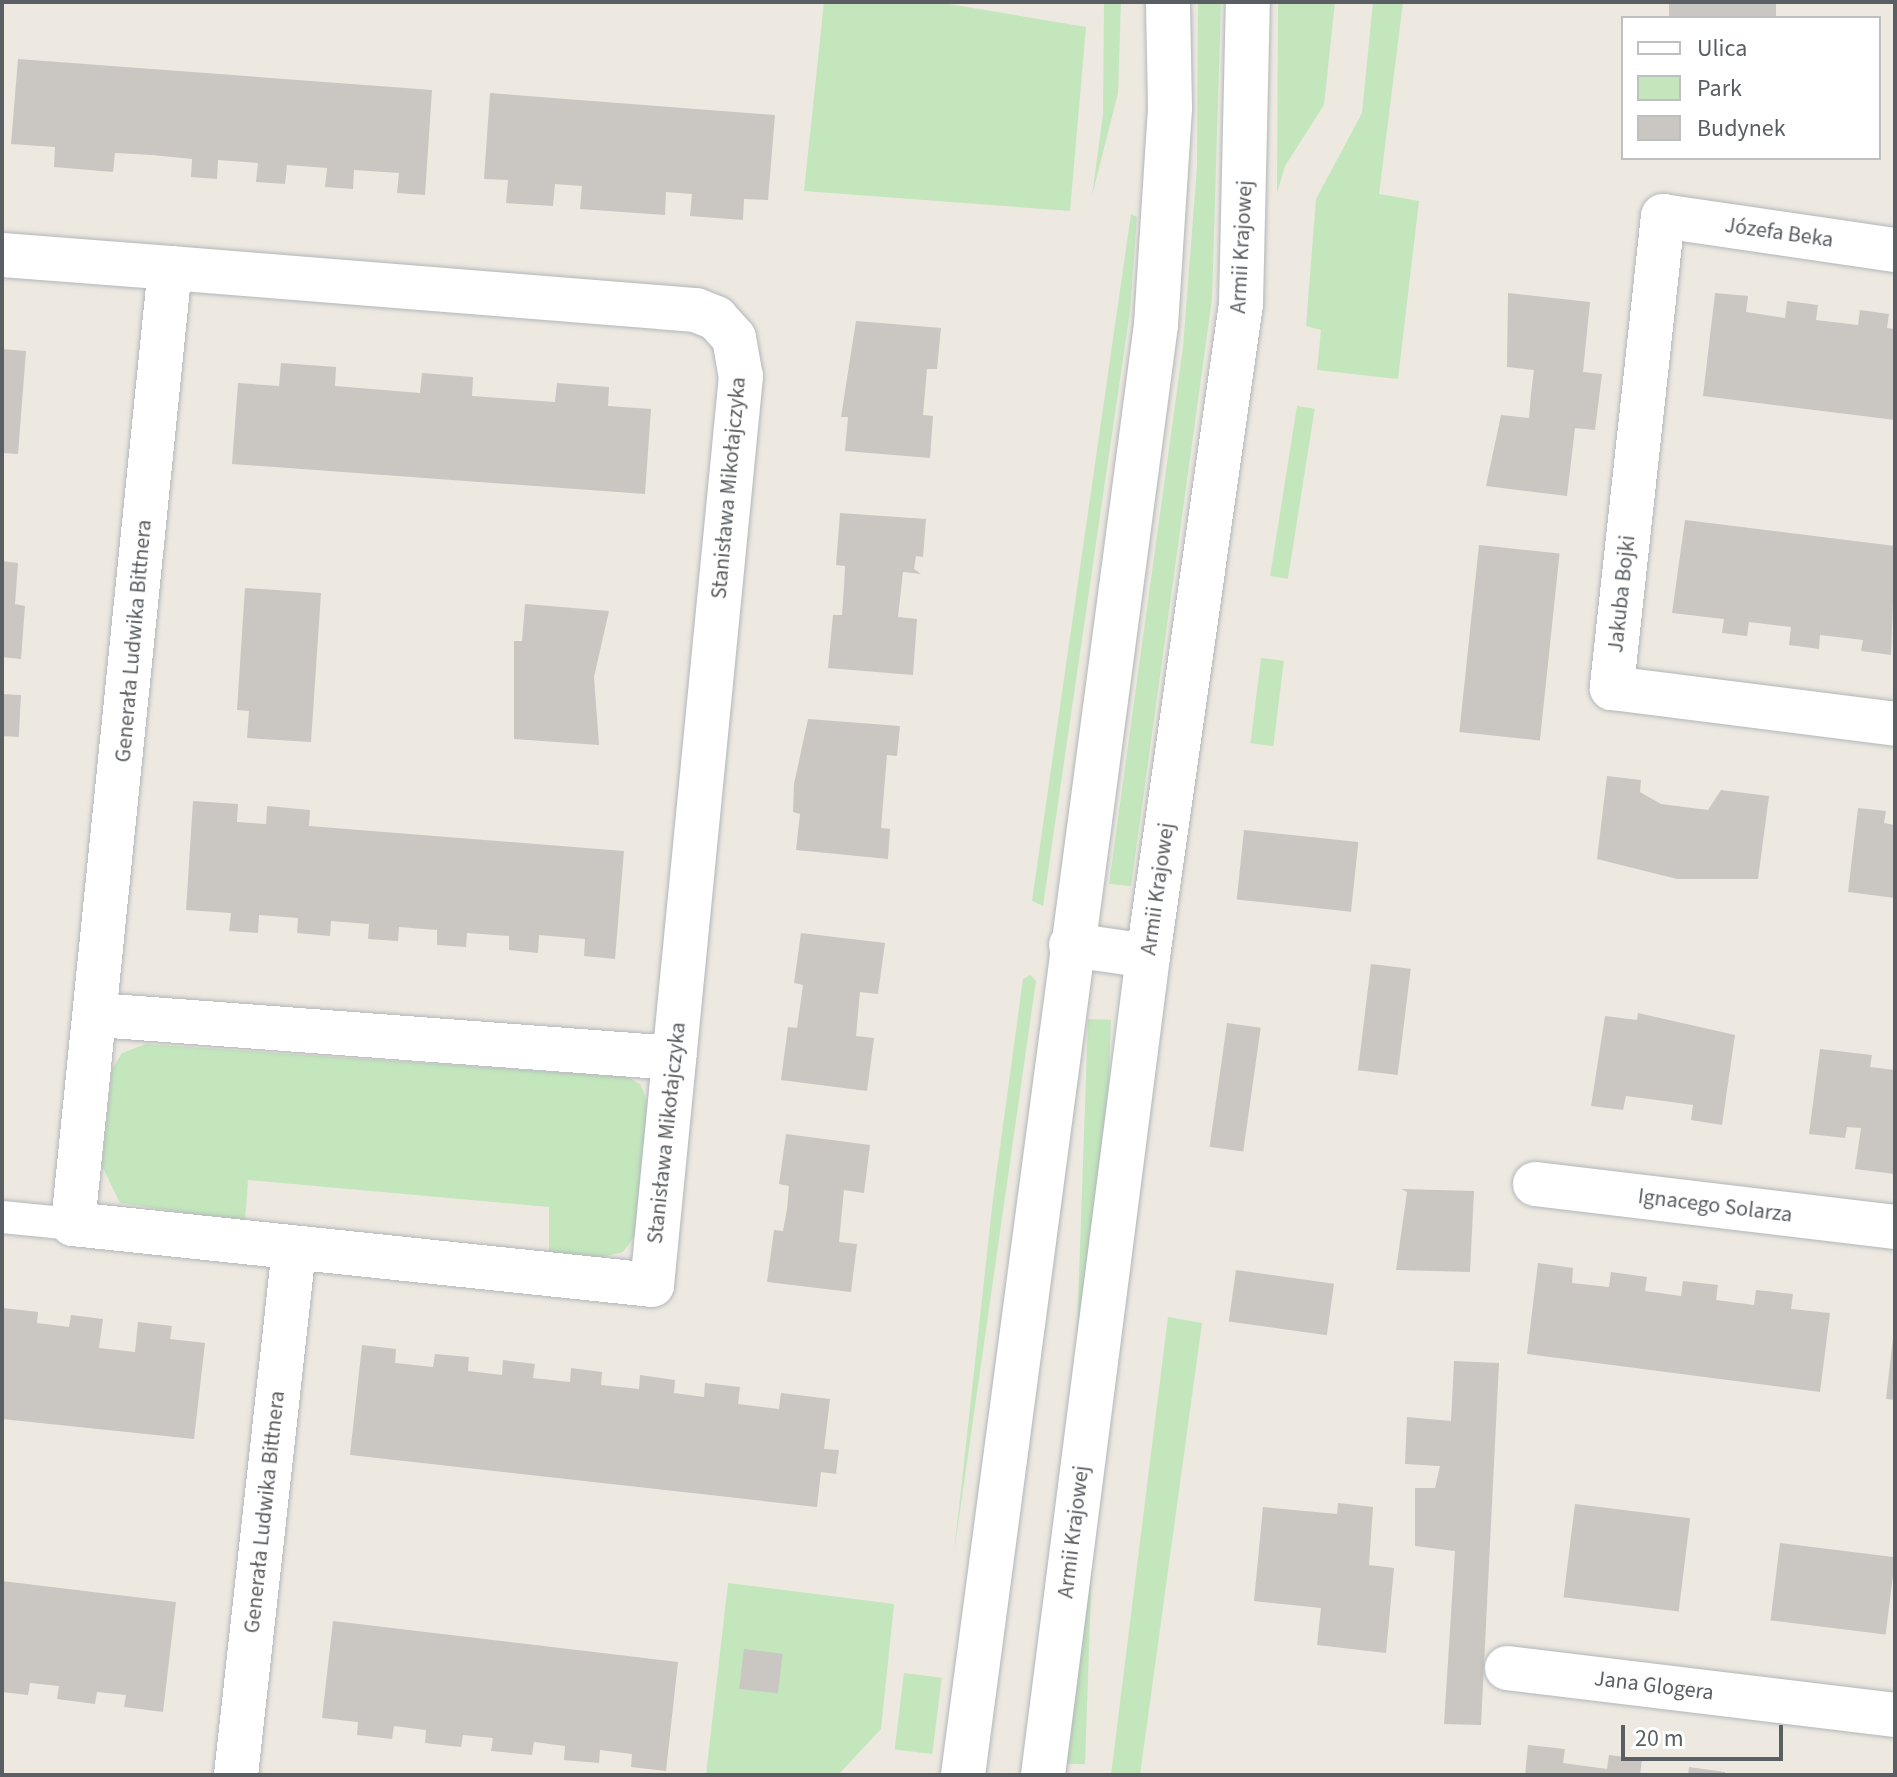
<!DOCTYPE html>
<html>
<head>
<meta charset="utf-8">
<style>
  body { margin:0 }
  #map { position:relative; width:1897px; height:1777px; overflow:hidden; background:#ede9e1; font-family:"Source Sans 3",sans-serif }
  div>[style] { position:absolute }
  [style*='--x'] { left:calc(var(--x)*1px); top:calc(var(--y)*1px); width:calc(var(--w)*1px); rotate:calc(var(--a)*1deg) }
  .green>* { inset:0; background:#c3e6bd; transform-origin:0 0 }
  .building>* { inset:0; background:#cac6c1; transform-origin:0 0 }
  .roads { filter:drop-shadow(0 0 2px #b2b6b9) drop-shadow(0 0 2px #b2b6b9) }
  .service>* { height:32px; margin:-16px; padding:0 16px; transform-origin:16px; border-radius:16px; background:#fff }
  .minor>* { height:44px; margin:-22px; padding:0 22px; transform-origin:22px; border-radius:22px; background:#fff }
  .tertiary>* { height:44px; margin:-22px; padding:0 22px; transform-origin:22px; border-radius:22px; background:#fff }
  span { translate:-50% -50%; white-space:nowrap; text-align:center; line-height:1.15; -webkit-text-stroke:7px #fff; paint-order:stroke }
  .street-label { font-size:22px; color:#5a5f63 }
  .frame { position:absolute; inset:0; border:4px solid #5a5f63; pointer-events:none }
  .legend { position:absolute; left:1621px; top:16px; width:260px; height:144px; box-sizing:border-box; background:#fff; border:2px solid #bdbfc1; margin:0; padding:10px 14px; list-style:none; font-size:24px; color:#5a5f63 }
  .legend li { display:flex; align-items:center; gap:16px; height:40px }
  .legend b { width:40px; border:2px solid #bdbfc1 }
  .scale { position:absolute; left:1621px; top:1725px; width:162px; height:36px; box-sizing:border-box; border:4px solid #5a5f63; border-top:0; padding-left:10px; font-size:24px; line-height:28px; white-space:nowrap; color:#5a5f63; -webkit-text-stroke:6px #fff; paint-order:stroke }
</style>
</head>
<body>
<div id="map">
  <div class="green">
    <div style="clip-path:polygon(824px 2px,937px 2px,1086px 27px,1070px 211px,804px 191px)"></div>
    <div style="clip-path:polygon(1104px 2px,1121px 2px,1118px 93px,1092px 196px,1103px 114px)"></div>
    <div style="clip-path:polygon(1198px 2px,1221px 2px,1212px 299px,1131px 886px,1109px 884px,1183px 347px,1197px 167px)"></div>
    <div style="clip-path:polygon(1278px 2px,1335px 2px,1324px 105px,1285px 166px,1277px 193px)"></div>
    <div style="clip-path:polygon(1373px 2px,1403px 2px,1379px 194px,1419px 201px,1398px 379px,1317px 370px,1321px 330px,1306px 326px,1316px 199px,1362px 113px)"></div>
    <div style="clip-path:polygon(1131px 214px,1137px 217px,1130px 311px,1043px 906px,1032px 901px)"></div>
    <div style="left:1297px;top:406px;width:18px;height:172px;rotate:9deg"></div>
    <div style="left:1261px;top:658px;width:23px;height:86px;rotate:7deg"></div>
    <div style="clip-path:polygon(1030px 975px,1036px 981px,954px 1553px,993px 1199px,1023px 979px)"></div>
    <div style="left:1088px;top:1019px;width:23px;height:745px;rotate:2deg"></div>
    <div style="clip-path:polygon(146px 1044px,628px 1077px,641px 1085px,651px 1114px,639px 1230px,623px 1252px,598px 1258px,549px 1254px,549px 1207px,248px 1180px,245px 1222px,120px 1203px,102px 1166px,112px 1069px,122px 1053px)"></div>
    <div style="clip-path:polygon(1168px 1317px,1202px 1323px,1140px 1775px,1111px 1775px)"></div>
    <div style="clip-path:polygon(728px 1583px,894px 1604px,881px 1729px,838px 1775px,706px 1775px)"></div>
    <div style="left:904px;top:1673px;width:38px;height:77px;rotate:7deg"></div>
  </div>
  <div class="building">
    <div style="left:1669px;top:2px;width:107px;height:17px"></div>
    <div style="clip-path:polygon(18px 59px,432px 90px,425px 195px,397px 193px,399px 173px,354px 170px,353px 189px,325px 187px,327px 168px,287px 165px,285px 184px,256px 182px,258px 163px,218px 160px,217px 179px,191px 177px,192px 159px,152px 155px,115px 153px,113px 172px,54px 167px,55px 147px,11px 144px)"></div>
    <div style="clip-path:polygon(490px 93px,775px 115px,768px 200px,744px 199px,743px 220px,690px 216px,692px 194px,666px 192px,665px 215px,580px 209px,582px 186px,555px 184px,553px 206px,506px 203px,508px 180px,484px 179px)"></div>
    <div style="clip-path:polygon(1508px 293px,1590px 302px,1583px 372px,1602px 374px,1595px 430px,1575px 428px,1567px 496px,1486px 486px,1501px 415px,1529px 418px,1531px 394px,1534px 370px,1507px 367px)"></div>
    <div style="clip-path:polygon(1715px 293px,1748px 296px,1746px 312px,1785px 318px,1787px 301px,1818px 305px,1816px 320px,1858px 325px,1860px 310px,1889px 314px,1887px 328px,1895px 329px,1895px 420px,1703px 396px)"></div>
    <div style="clip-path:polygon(856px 321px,941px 328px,937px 369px,927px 369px,923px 415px,933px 416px,930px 458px,845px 451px,848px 417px,841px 417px)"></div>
    <div style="clip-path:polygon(2px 349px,26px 351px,18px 454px,2px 453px)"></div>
    <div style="clip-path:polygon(281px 363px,336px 367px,335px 386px,420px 393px,422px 373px,473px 377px,472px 396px,513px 399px,555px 402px,557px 383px,609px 387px,608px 406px,651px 409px,645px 494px,232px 464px,238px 383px,279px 386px)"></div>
    <div style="clip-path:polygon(840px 513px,926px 519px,923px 557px,916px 556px,914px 569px,921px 574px,903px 572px,898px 617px,917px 619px,913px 675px,828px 668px,833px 615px,842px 615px,844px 587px,845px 566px,836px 565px)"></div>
    <div style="clip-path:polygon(1685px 520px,1895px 546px,1891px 655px,1861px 651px,1863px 640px,1820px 635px,1819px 649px,1789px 645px,1791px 627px,1749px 622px,1747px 636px,1722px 633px,1724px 619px,1672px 613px)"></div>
    <div style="left:1479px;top:545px;width:81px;height:188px;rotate:6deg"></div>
    <div style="clip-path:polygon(2px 561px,18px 563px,15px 604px,25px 606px,21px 659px,2px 657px)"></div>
    <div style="clip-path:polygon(245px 588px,321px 593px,311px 742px,247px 738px,249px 711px,237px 710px)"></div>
    <div style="clip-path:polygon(525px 604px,609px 611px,594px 677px,599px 745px,514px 739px,514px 641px,522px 641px)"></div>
    <div style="left:2px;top:694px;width:19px;height:42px;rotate:3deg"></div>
    <div style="clip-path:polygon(808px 719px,900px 726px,897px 756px,887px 755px,881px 828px,890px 829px,888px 859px,796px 850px,800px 814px,793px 812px,794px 784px)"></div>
    <div style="clip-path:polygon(1607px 776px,1641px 780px,1640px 792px,1661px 804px,1708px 810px,1721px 790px,1769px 796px,1758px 879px,1677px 879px,1597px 859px)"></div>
    <div style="clip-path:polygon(193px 801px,238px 804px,237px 822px,266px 824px,267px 806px,310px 810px,309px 826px,624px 851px,615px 959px,584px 956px,585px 939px,539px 935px,538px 953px,509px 950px,509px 936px,467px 933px,466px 947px,437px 945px,437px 930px,399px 927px,398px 941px,368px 939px,369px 924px,331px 921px,330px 936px,297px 933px,298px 918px,259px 915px,258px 933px,229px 931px,231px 913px,186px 910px)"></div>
    <div style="clip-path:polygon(1858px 808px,1886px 811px,1884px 823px,1895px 825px,1895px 898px,1848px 892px)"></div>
    <div style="left:1244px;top:830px;width:115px;height:70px;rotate:6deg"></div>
    <div style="clip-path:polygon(801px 933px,885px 943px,878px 994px,860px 992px,856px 1036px,874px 1038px,867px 1091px,781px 1080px,788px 1027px,797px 1028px,803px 985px,794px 983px)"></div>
    <div style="left:1371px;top:964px;width:40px;height:107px;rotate:7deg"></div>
    <div style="clip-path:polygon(1638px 1013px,1735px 1035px,1722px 1125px,1691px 1120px,1693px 1105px,1657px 1100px,1626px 1096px,1623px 1110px,1591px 1106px,1605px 1016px,1637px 1020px)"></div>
    <div style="left:1227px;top:1023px;width:34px;height:125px;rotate:8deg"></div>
    <div style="clip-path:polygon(1820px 1049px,1872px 1055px,1870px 1067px,1895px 1070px,1895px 1174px,1855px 1169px,1861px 1128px,1847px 1127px,1845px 1138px,1809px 1134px)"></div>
    <div style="clip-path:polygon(786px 1134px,870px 1145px,864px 1193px,844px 1190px,839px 1242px,857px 1244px,851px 1292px,767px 1282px,774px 1230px,783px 1231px,787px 1209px,789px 1186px,779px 1184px)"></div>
    <div style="clip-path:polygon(1401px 1189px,1474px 1191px,1470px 1272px,1396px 1270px,1407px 1192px)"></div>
    <div style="clip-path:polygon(1538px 1263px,1573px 1268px,1572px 1283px,1609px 1287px,1611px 1272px,1647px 1277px,1645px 1291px,1681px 1296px,1683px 1281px,1718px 1285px,1716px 1300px,1754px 1305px,1756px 1290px,1793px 1294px,1791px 1309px,1830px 1313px,1820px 1392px,1527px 1354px)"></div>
    <div style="left:1236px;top:1270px;width:99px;height:52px;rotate:8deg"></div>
    <div style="clip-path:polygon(3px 1308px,38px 1312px,37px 1323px,69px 1327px,71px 1315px,103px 1319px,99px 1348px,135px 1352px,138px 1322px,172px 1326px,170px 1339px,205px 1343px,194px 1439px,2px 1419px)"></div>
    <div style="clip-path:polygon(1893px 1338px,1895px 1338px,1895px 1400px,1886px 1399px)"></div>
    <div style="clip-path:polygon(362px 1345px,396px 1349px,395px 1363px,433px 1367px,435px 1354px,469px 1357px,468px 1371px,502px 1375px,503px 1360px,535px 1364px,533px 1378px,570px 1382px,571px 1368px,602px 1372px,601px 1385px,639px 1389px,640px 1375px,675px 1380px,674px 1393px,704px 1397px,705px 1383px,740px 1387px,738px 1404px,779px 1409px,781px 1393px,830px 1399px,824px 1449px,839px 1450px,836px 1474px,821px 1472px,817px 1507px,350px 1455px)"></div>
    <div style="clip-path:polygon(1454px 1361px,1499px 1363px,1481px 1725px,1444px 1724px,1455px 1551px,1415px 1546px,1415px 1488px,1435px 1488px,1440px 1466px,1405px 1464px,1407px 1417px,1451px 1421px)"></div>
    <div style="clip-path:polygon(1338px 1503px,1373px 1507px,1369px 1565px,1394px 1568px,1386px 1653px,1317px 1645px,1321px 1608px,1254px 1601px,1263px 1507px,1337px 1514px)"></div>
    <div style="left:1575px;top:1504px;width:116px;height:94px;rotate:7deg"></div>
    <div style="left:1780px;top:1543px;width:116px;height:78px;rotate:7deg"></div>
    <div style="clip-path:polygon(2px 1581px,176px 1602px,163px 1712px,124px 1707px,126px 1695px,97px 1692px,95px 1704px,57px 1699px,59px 1686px,30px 1683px,28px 1695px,2px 1692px)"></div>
    <div style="clip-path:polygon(333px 1621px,678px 1662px,666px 1771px,631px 1767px,632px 1754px,600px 1750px,599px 1763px,564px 1760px,565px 1746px,534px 1742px,532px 1755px,491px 1751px,493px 1738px,463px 1735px,461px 1747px,425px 1743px,426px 1730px,394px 1726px,392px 1739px,357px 1735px,358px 1722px,322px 1718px)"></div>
    <div style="left:744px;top:1649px;width:39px;height:40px;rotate:7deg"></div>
    <div style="clip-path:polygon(1528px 1745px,1565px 1749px,1563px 1763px,1607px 1769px,1609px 1755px,1642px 1759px,1640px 1775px,1525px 1775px)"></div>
    <div style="clip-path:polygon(1689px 1767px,1725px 1772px,1725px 1775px,1688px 1775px)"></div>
  </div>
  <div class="roads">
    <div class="service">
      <div style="--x:2;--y:1217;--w:71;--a:5.6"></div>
    </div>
    <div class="minor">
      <div style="--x:1895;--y:250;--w:234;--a:-171.7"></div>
      <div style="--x:1663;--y:216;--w:475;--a:96.2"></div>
      <div style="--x:1612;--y:688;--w:285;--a:7.2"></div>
      <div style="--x:2;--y:255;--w:169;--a:4.4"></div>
      <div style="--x:170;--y:268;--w:528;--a:4.57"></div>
      <div style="--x:696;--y:310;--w:22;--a:22"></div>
      <div style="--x:716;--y:318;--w:27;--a:48"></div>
      <div style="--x:734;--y:338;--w:39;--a:80"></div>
      <div style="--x:741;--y:376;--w:913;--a:95.59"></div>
      <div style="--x:652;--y:1285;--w:582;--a:-173.99"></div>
      <div style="--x:73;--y:1224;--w:961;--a:-84.21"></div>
      <div style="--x:98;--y:1015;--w:578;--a:4.27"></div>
      <div style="--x:1535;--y:1184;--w:363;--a:6.8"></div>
      <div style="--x:1507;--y:1668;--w:391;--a:6.9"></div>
      <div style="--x:236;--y:1775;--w:529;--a:-83.71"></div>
    </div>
    <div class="tertiary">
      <div style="--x:1071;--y:945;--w:78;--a:8.1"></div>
      <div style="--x:963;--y:1775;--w:1463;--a:-82.42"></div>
      <div style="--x:1156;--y:325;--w:217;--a:-86.3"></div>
      <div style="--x:1170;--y:108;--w:106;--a:-91.1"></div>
      <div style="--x:1043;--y:1775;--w:826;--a:-82.69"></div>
      <div style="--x:1148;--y:956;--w:659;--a:-81.88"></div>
      <div style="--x:1241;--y:304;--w:302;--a:-88.7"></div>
    </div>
  </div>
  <div class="street-label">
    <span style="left:1779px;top:233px;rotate:8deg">Józefa Beka</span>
    <span style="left:1242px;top:247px;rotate:-87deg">Armii Krajowej</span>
    <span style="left:729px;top:488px;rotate:-85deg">Stanisława Mikołajczyka</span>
    <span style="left:1622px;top:594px;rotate:-84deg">Jakuba Bojki</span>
    <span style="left:134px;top:641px;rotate:-85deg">Generała Ludwika Bittnera</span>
    <span style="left:1158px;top:889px;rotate:-82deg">Armii Krajowej</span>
    <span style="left:667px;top:1133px;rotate:-84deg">Stanisława Mikołajczyka</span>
    <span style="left:1715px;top:1206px;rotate:7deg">Ignacego Solarza</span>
    <span style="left:265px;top:1512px;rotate:-84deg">Generała Ludwika Bittnera</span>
    <span style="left:1074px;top:1532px;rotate:-83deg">Armii Krajowej</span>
    <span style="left:1654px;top:1686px;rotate:7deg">Jana Glogera</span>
  </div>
  <div class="frame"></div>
  <ul class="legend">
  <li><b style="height:10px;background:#fff"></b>Ulica</li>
  <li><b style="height:22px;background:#c3e6bd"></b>Park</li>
  <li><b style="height:22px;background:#cac6c1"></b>Budynek</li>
  </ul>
  <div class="scale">20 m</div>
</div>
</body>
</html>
